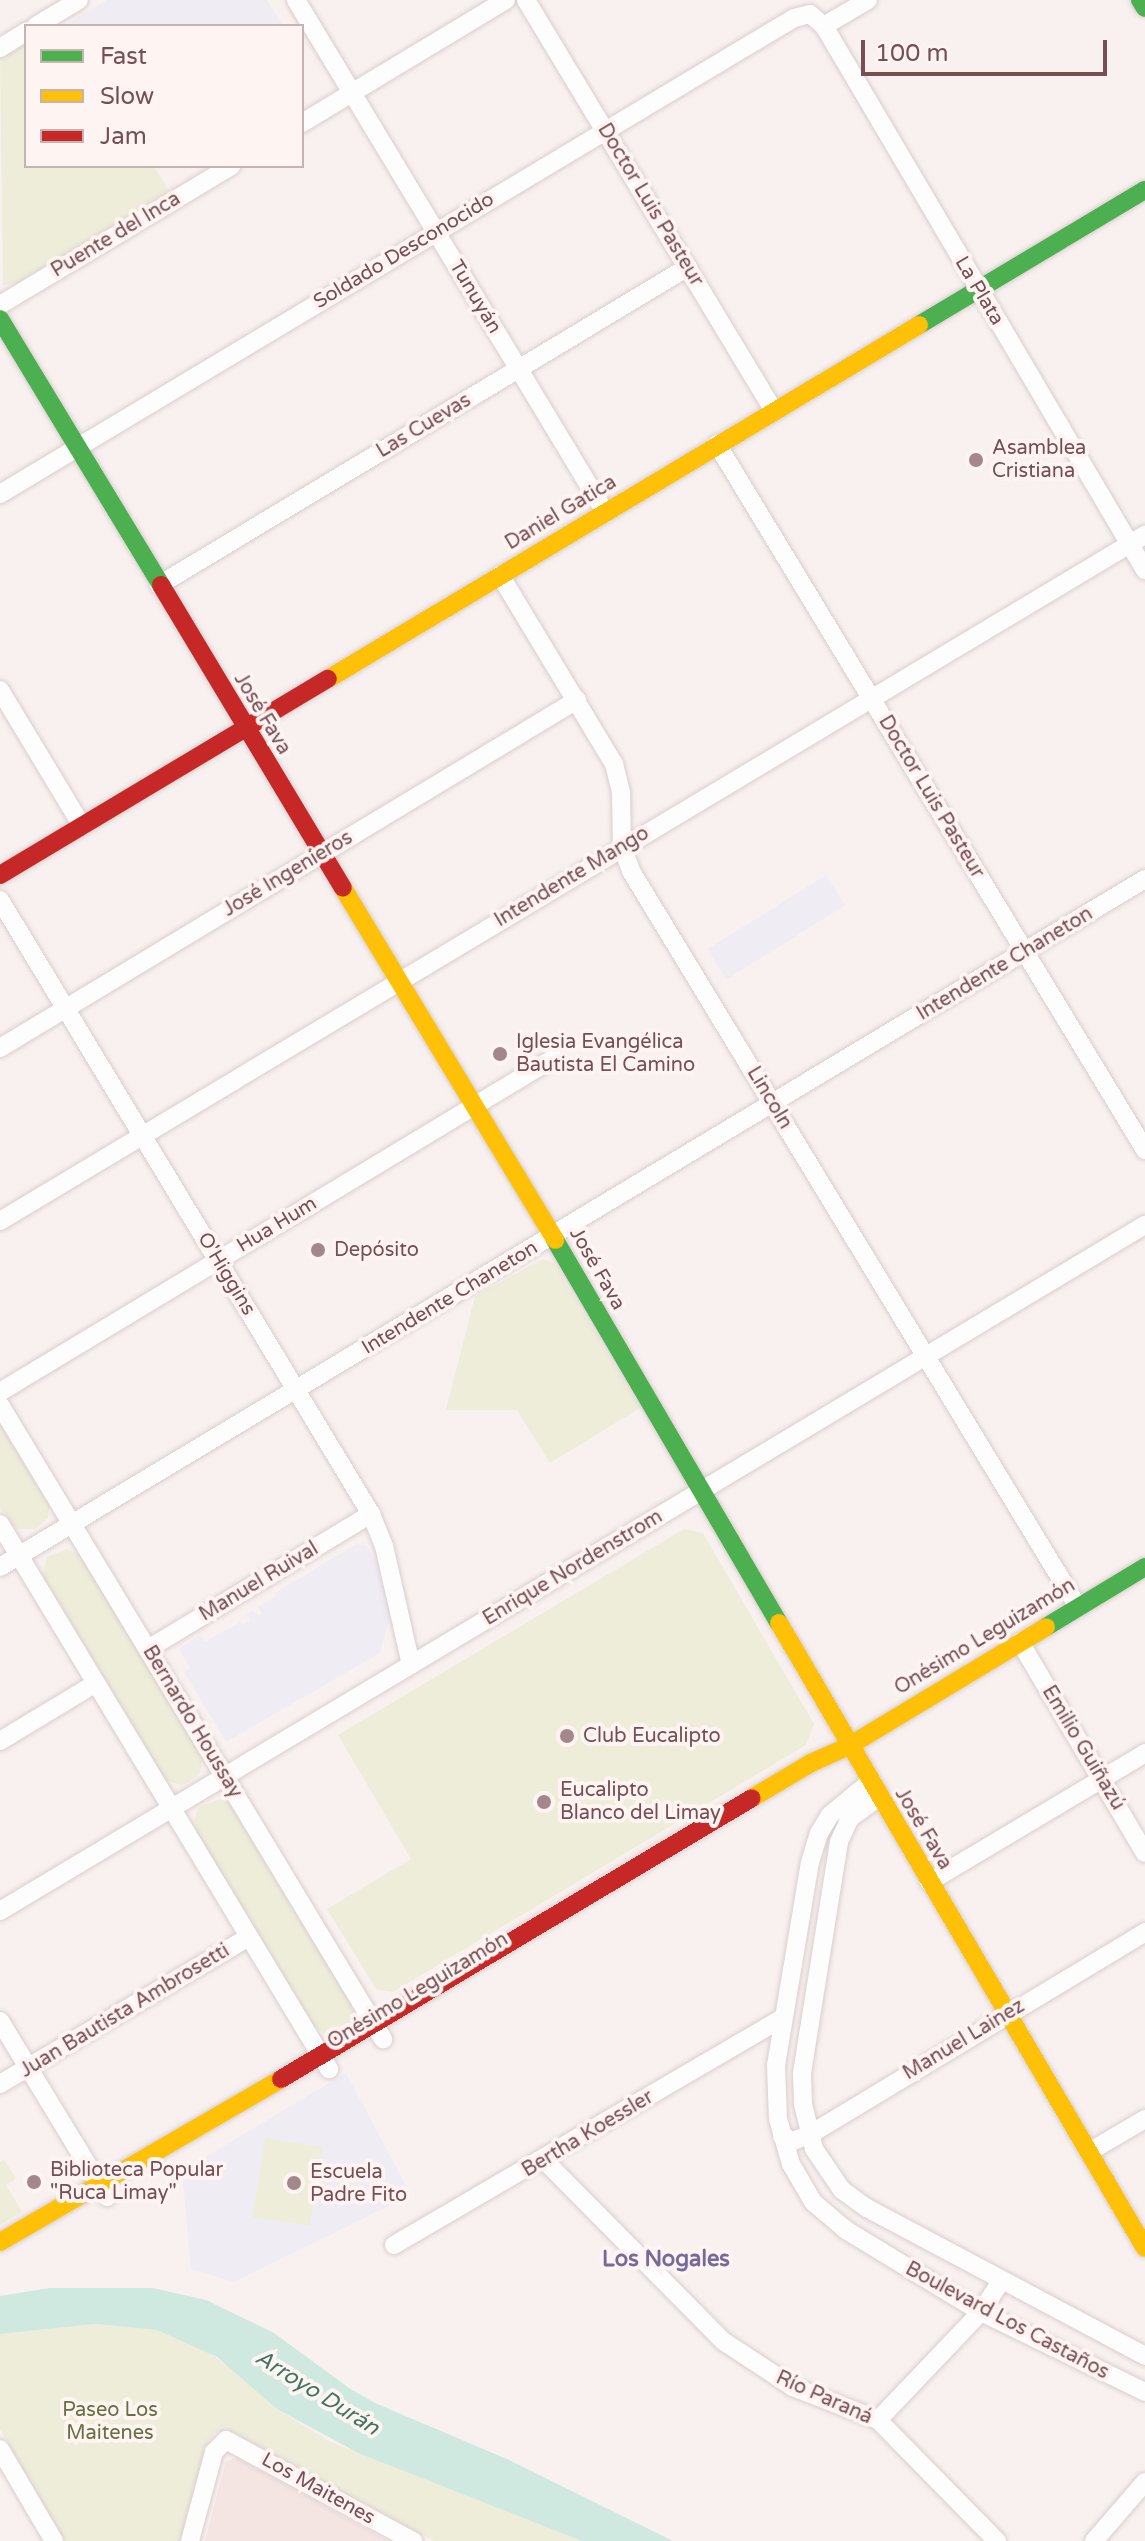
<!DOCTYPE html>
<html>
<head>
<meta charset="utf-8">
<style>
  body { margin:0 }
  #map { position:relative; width:1145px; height:2541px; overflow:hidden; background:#f8f1ef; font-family:"Varela Round",sans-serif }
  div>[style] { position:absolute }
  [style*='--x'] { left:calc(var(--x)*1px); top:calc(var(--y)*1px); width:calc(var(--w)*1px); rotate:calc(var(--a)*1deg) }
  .residential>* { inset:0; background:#f4e4e2 }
  .education>* { inset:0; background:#f0ecf4; transform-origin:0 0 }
  .green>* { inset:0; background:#eeedda; transform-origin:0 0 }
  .water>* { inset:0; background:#d0e9e0 }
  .roads { filter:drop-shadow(0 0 2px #d9cecd) drop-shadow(0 0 2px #d9cecd) }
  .street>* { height:18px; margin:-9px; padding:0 9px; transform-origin:9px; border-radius:9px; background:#fefdfd }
  .fast>* { height:18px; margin:-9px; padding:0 9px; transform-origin:9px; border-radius:9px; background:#4caf50 }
  .slow>* { height:18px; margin:-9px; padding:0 9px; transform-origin:9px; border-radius:9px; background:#ffc107 }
  .jam>* { height:18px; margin:-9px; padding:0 9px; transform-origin:9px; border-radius:9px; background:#c62828 }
  .dots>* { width:22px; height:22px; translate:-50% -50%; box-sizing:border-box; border:4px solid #fef4f2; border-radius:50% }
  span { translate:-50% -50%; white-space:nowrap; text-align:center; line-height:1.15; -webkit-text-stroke:8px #fef4f2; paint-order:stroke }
  .street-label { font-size:20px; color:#774e53 }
  .poi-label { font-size:20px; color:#774e53 }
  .left { translate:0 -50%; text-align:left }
  .park-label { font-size:20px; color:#657140 }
  .neighbourhood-label { font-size:22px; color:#746b9a; font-weight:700 }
  .water-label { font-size:22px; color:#3e7464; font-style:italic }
  .legend { position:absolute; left:24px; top:24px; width:280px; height:144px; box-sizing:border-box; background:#fef4f2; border:2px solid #c8b2b2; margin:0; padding:10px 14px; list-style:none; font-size:24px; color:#774e53 }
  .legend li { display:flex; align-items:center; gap:16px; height:40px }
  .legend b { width:40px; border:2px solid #c8b2b2 }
  .scale { position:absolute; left:861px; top:40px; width:246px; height:36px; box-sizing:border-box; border:4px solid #774e53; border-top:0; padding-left:10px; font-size:24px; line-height:28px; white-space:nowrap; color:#774e53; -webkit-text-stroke:6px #fef4f2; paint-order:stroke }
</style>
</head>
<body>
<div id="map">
  <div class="residential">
    <div style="clip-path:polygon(237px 2458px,388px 2541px,205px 2541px,226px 2461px)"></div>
  </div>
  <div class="education">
    <div style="clip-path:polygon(107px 0,267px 0,283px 26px,64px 26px)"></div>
    <div style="left:826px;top:875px;width:36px;height:140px;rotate:58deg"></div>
    <div style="clip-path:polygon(356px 1544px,366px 1545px,395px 1594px,380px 1653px,226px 1742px,184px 1672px,190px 1668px,179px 1649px,200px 1635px,205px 1642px,240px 1622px,242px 1625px,250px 1620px,247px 1614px,253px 1610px,258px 1616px,262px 1614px,258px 1607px,277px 1596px,275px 1593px)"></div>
    <div style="clip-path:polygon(346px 2073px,411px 2195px,234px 2282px,191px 2269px,182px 2171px)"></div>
  </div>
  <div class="green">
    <div style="clip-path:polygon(26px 42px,26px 166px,154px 166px,169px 191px,17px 283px,3px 286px,0 58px)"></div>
    <div style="clip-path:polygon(543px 1259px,554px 1263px,640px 1408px,550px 1463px,517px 1410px,446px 1410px,475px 1296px)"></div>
    <div style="clip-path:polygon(0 1416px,50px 1502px,48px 1518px,35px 1529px,19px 1529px,12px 1525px,0 1508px)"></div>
    <div style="clip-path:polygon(684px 1529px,703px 1533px,814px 1724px,806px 1745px,393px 1992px,376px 1989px,327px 1909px,411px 1859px,338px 1735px)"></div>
    <div style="clip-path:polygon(67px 1549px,81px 1555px,203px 1757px,200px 1773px,188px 1783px,180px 1785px,165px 1780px,42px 1578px,47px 1557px)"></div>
    <div style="clip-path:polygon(220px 1799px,233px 1805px,354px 2007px,351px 2023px,339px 2033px,323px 2033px,310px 2023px,197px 1835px,194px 1821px,199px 1807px)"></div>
    <div style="left:265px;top:2138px;width:58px;height:80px;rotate:9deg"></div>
    <div style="clip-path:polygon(4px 2159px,16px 2179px,6px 2185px,22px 2212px,0 2225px,0 2162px)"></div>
    <div style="clip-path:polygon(95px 2324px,157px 2330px,199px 2346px,237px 2373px,277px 2409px,329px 2441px,582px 2541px,434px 2541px,227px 2429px,214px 2433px,209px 2440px,182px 2541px,65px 2541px,0 2429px,0 2334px)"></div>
  </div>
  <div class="water">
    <div style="clip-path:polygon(50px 2288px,153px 2288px,206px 2300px,274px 2333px,349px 2388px,375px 2403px,509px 2460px,673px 2541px,582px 2541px,358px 2453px,277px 2409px,217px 2357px,157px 2330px,95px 2324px,0 2334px,0 2296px)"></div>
  </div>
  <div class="roads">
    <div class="street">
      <div style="--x:296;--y:0;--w:598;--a:58.89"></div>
      <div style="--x:526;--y:0;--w:480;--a:58.9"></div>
      <div style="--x:36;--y:26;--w:50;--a:-31.2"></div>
      <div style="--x:824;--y:26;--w:51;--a:-30.6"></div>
      <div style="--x:0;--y:48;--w:31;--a:-32"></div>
      <div style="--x:302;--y:123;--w:238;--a:-31.1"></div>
      <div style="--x:0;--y:305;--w:270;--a:-31"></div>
      <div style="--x:717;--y:444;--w:826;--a:58.77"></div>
      <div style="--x:0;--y:494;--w:926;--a:-30.94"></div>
      <div style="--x:794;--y:18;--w:16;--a:-14"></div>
      <div style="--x:810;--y:14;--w:18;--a:41"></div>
      <div style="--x:824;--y:26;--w:632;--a:59.46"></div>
      <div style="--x:500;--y:575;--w:221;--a:58.9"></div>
      <div style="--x:614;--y:764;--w:29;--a:76"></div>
      <div style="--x:621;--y:792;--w:55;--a:89"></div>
      <div style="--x:622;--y:847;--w:26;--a:69"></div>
      <div style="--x:631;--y:871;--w:861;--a:58.73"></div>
      <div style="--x:159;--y:585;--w:617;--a:-31.01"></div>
      <div style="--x:0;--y:690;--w:159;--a:58.9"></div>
      <div style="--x:0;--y:900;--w:717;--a:58.86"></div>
      <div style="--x:371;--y:1514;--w:35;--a:68"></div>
      <div style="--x:384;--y:1546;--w:122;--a:77.2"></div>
      <div style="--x:0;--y:1048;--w:674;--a:-31.1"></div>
      <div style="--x:0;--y:1221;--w:1335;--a:-30.93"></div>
      <div style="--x:0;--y:1392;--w:647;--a:-31.09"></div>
      <div style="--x:0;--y:1405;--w:741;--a:58.86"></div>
      <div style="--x:0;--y:1524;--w:637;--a:58.88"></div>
      <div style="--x:0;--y:1567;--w:1336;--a:-31"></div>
      <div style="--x:1020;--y:1642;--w:245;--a:59.4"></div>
      <div style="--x:148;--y:1649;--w:261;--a:-31.2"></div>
      <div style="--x:0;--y:1741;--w:112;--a:-31.1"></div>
      <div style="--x:870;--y:1782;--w:52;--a:140.5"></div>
      <div style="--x:830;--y:1815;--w:21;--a:121"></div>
      <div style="--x:819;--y:1833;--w:30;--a:107"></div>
      <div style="--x:810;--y:1862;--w:206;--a:99.5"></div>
      <div style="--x:776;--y:2065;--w:54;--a:87.9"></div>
      <div style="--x:778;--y:2119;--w:47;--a:73.9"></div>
      <div style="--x:791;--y:2164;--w:44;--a:59.9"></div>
      <div style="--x:813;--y:2202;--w:43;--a:40.3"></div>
      <div style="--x:846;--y:2230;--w:158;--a:31.3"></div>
      <div style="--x:981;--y:2312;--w:182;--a:26"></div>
      <div style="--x:879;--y:1797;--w:36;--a:144"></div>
      <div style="--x:850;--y:1818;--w:26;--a:115"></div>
      <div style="--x:839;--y:1842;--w:235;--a:99.1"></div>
      <div style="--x:802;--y:2074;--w:30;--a:88"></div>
      <div style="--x:803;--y:2104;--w:46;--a:76.3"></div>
      <div style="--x:814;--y:2149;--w:50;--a:55.7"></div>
      <div style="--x:842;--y:2190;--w:31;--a:36"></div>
      <div style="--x:867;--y:2208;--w:315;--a:28"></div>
      <div style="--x:929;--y:1882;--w:252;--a:-30.8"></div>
      <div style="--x:0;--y:1911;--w:1335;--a:-30.93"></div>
      <div style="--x:0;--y:2021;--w:206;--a:58.7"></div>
      <div style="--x:0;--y:2084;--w:289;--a:-30.6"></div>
      <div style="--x:782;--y:2136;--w:12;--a:24"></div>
      <div style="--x:793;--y:2141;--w:17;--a:-21"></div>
      <div style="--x:809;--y:2135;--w:393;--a:-31.1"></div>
      <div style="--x:1089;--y:2152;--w:65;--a:-30.5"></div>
      <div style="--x:544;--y:2160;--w:255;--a:45.3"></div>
      <div style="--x:723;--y:2341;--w:84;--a:33.3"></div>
      <div style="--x:793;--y:2387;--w:91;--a:21.2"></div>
      <div style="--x:878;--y:2420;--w:170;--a:45.5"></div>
      <div style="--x:394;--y:2245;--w:448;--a:-30.3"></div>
      <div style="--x:878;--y:2420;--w:149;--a:-46.4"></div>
      <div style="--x:981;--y:2312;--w:38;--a:-57"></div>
      <div style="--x:0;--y:2449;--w:107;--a:59.6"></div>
      <div style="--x:190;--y:2541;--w:92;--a:-74.9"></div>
      <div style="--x:214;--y:2452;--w:17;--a:-45"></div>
      <div style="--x:226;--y:2440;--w:213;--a:28.4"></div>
      <div style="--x:1094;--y:2541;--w:78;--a:-49.2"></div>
    </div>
    <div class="fast">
      <div style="--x:1140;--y:0;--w:9;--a:58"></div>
      <div style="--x:0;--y:319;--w:311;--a:58.8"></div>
      <div style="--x:919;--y:325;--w:263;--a:-30.9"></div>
      <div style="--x:555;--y:1240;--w:444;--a:59.7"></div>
      <div style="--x:1046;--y:1627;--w:116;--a:-31.2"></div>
    </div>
    <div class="slow">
      <div style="--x:328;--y:679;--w:689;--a:-30.92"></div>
      <div style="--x:343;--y:888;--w:411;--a:58.9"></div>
      <div style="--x:779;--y:1623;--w:724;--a:59.65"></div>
      <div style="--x:752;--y:1798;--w:69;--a:-30.7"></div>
      <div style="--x:811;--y:1763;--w:42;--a:-24.1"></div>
      <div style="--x:849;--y:1746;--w:230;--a:-31.1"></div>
      <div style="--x:0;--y:2242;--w:325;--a:-30.1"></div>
    </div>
    <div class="jam">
      <div style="--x:161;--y:585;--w:353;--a:59"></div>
      <div style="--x:0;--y:875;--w:382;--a:-30.9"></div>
      <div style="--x:281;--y:2079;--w:548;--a:-30.82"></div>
    </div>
  </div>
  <div class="dots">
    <div style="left:976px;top:460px;background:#a4878a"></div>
    <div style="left:500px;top:1054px;background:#a4878a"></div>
    <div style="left:318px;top:1250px;background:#a4878a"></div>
    <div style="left:567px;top:1736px;background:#a4878a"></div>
    <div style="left:544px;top:1802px;background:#a4878a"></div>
    <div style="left:34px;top:2182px;background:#a4878a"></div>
    <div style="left:294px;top:2183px;background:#a4878a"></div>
  </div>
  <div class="street-label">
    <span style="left:650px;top:205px;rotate:59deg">Doctor Luis Pasteur</span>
    <span style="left:116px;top:235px;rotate:-31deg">Puente del Inca</span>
    <span style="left:404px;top:251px;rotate:-31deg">Soldado Desconocido</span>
    <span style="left:979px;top:291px;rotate:59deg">La Plata</span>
    <span style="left:475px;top:297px;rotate:59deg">Tunuyán</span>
    <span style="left:424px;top:426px;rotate:-31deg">Las Cuevas</span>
    <span style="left:561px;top:513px;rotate:-31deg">Daniel Gatica</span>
    <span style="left:262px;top:714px;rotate:59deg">José Fava</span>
    <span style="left:931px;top:797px;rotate:59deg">Doctor Luis Pasteur</span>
    <span style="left:288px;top:874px;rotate:-31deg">José Ingenieros</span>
    <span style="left:572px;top:877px;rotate:-31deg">Intendente Mango</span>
    <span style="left:1005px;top:964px;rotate:-31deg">Intendente Chaneton</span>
    <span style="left:769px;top:1098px;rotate:59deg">Lincoln</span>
    <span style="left:277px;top:1225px;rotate:-31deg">Hua Hum</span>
    <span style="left:597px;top:1269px;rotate:60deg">José Fava</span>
    <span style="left:226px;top:1274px;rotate:59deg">O'Higgins</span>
    <span style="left:450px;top:1298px;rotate:-31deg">Intendente Chaneton</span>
    <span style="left:573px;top:1568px;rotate:-31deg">Enrique Nordenstrom</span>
    <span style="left:259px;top:1582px;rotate:-31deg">Manuel Ruival</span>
    <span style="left:985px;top:1637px;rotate:-31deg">Onésimo Leguizamón</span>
    <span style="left:192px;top:1722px;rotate:59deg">Bernardo Houssay</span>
    <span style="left:1083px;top:1748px;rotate:59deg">Emilio Guiñazú</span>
    <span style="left:923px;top:1829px;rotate:59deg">José Fava</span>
    <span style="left:418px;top:1991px;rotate:-31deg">Onésimo Leguizamón</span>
    <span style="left:125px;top:2011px;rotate:-31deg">Juan Bautista Ambrosetti</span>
    <span style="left:964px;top:2040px;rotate:-31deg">Manuel Lainez</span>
    <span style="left:588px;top:2134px;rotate:-31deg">Bertha Koessler</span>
    <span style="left:1007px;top:2321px;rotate:28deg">Boulevard Los Castaños</span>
    <span style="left:824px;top:2398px;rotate:24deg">Río Paraná</span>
    <span style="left:318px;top:2489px;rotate:29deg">Los Maitenes</span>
  </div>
  <div class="poi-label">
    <span class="left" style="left:992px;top:460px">Asamblea<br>Cristiana</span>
    <span class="left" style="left:516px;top:1054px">Iglesia Evangélica<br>Bautista El Camino</span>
    <span class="left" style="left:334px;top:1250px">Depósito</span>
    <span class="left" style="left:583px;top:1736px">Club Eucalipto</span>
    <span class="left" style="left:560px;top:1802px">Eucalipto<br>Blanco del Limay</span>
    <span class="left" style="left:50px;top:2182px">Biblioteca Popular<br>"Ruca Limay"</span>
    <span class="left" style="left:310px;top:2184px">Escuela<br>Padre Fito</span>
  </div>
  <div class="park-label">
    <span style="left:110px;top:2422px">Paseo Los<br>Maitenes</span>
  </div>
  <div class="neighbourhood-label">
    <span style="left:666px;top:2260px">Los Nogales</span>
  </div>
  <div class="water-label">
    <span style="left:317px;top:2393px;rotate:32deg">Arroyo Durán</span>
  </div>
  <ul class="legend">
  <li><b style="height:10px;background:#4caf50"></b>Fast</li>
  <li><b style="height:10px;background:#ffc107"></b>Slow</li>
  <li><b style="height:10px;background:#c62828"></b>Jam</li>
  </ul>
  <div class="scale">100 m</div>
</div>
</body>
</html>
